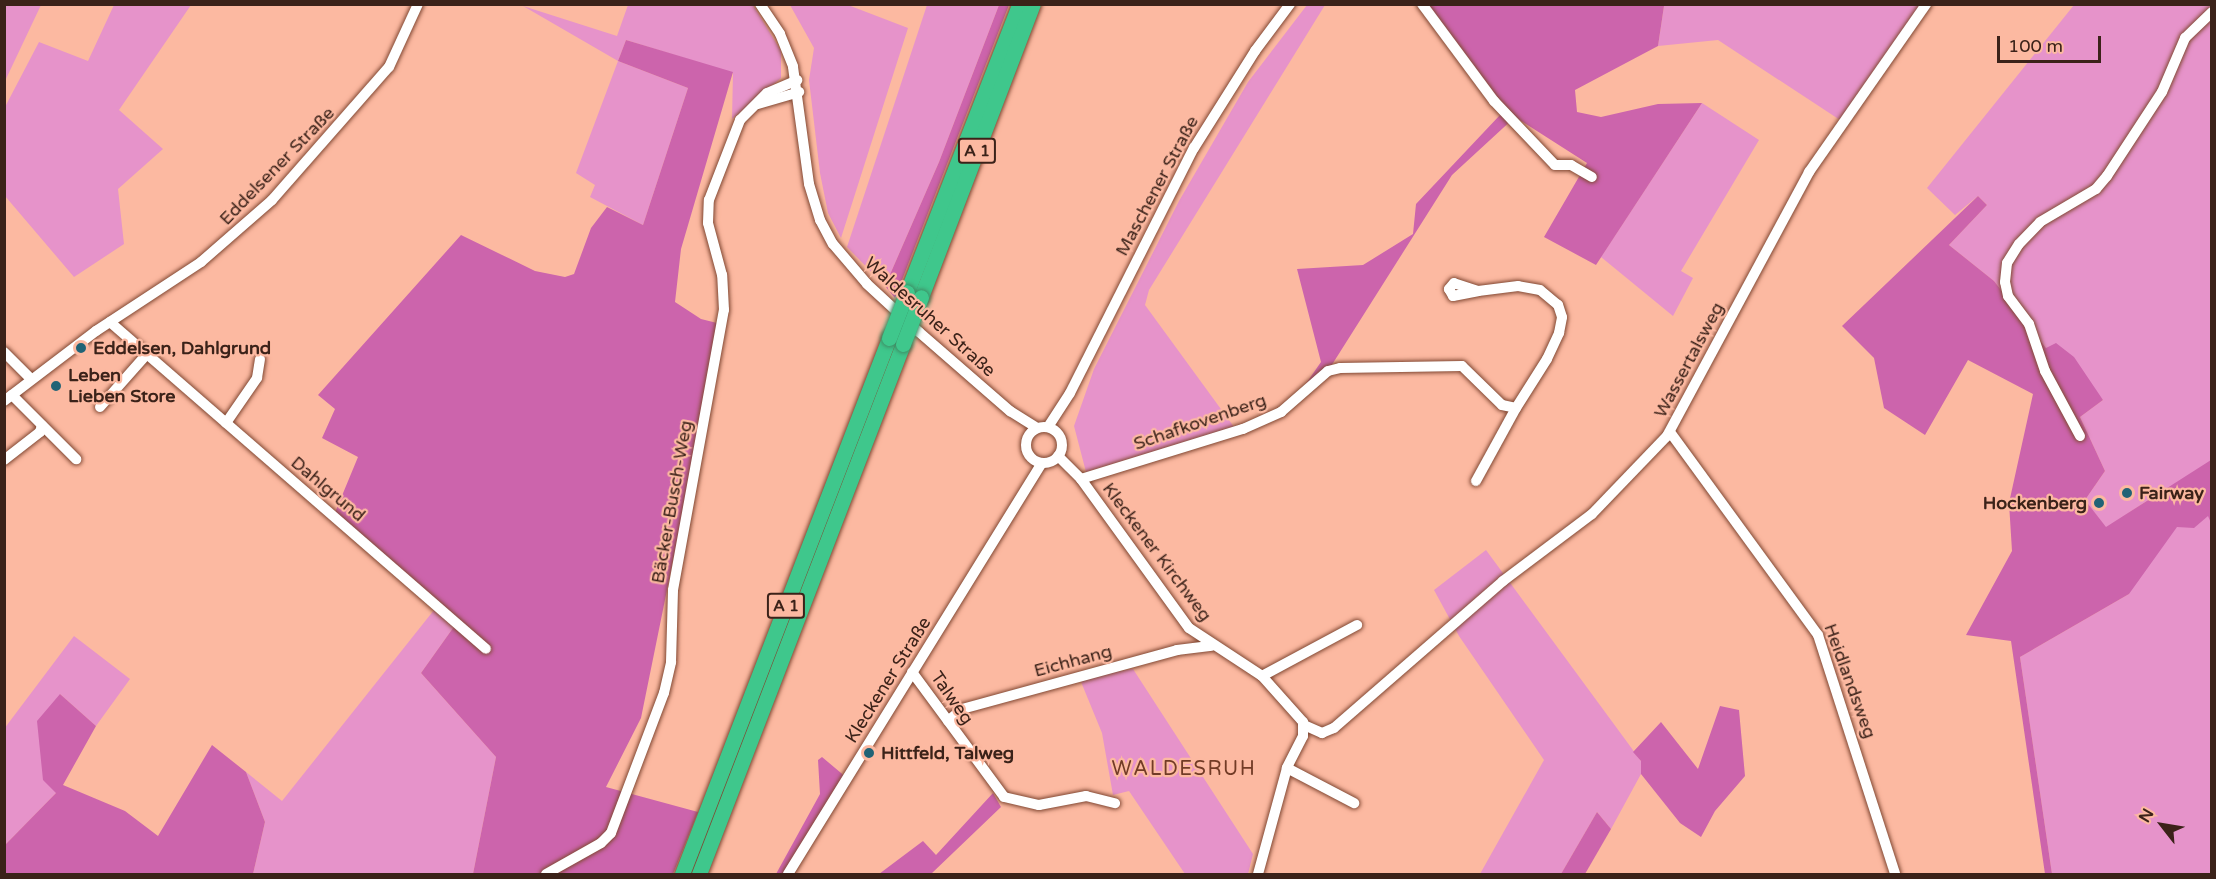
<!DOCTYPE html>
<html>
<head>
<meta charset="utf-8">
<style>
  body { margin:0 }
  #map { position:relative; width:2216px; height:879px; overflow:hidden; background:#fcb9a1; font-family:"Varela Round",sans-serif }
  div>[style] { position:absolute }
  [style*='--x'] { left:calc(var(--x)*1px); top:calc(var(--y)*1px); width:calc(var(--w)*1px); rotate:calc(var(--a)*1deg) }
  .green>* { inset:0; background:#e693ca }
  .forest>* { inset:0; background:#cc64ac }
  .roads { filter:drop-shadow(0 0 2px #814833) drop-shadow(0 0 2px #814833) }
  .minor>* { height:10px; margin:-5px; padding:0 5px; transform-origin:5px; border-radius:5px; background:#fff }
  .minor>.ring { margin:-5px; padding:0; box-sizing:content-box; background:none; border:10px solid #fff; border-radius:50% }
  .highway>* { height:15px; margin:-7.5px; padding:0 7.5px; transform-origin:7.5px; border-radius:7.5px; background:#3fc78c }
  .bridges { filter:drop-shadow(0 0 2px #3e8d64) drop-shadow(0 0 2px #3e8d64) }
  .highway-bridge>* { height:15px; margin:-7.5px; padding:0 7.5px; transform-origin:7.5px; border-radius:7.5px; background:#3fc78c }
  .dots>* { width:16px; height:16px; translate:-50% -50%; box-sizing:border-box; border:3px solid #fcb9a1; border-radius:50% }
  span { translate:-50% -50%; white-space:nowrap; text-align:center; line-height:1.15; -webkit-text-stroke:4.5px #fcb9a1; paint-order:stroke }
  .shield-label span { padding:2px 4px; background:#fcb9a1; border:2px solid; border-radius:4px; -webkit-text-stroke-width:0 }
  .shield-label { font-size:16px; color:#3b2219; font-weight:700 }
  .street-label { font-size:18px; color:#3b2219 }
  .poi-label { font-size:18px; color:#3b2219; font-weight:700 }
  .left { translate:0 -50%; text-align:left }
  .right { translate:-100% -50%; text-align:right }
  .neighbourhood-label { font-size:20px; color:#723b26; letter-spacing:1.5px }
  .frame { position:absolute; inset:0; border:6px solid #3b2219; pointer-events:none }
  .north { position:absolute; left:2132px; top:795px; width:60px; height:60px; -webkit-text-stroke:4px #fcb9a1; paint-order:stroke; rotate:301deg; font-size:16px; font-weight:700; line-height:24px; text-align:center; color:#3b2219 }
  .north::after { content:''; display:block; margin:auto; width:21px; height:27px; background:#3b2219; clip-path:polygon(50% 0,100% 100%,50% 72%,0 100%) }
  .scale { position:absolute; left:1997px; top:36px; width:104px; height:27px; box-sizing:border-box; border:3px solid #3b2219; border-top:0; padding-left:8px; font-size:18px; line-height:21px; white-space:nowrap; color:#3b2219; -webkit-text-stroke:4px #fcb9a1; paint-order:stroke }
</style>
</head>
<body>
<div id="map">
  <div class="green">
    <div style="clip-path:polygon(5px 4px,41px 5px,5px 81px,4px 5px)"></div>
    <div style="clip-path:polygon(114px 5px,191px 5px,119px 110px,163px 149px,118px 189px,124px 244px,74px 277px,5px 196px,5px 107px,39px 42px,88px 61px)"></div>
    <div style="clip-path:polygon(628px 5px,753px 5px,781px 51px,781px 78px,732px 119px,733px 73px,626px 40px,618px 61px,688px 88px,643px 225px,590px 197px,595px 185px,576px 173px,618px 61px,523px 6px,617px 36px)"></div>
    <div style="clip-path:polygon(790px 5px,848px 5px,908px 28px,841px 238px,828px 213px,820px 173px,809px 80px,814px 48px)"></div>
    <div style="clip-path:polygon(927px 5px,999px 5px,939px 162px,885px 286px,847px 247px)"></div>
    <div style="clip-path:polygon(1307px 5px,1325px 5px,1149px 290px,1145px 305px,1234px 427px,1086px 472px,1074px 426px,1094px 369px,1179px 201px,1248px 82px)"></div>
    <div style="clip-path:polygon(1642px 5px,1922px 5px,1840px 120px,1718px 40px,1658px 46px,1664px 6px)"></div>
    <div style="clip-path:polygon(2074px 5px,2211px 5px,2207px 16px,2212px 20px,2211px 874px,2052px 874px,2020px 657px,2129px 594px,2154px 496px,2106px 528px,2085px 500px,2105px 471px,2080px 417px,2103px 400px,2046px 348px,1994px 281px,1949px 245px,1987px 205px,1978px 196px,1955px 215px,1927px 188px)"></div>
    <div style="clip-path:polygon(1702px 103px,1759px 140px,1681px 271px,1693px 278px,1673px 316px,1601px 257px)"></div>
    <div style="clip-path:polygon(1486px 550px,1641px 761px,1641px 774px,1611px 829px,1597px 812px,1561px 874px,1480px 874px,1544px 760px,1459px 636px,1434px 590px)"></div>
    <div style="clip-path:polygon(438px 605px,458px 621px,421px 673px,496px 757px,473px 874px,253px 874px,265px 822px,246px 772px,282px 801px)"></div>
    <div style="clip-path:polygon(74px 636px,130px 679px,96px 726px,60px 694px,56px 793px,5px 845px,4px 729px)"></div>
    <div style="clip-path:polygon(1133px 669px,1253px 854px,1248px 874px,1185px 874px,1129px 791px,1113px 795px,1102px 733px,1079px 677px)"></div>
  </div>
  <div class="forest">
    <div style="clip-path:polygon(999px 5px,1009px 5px,895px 298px,885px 286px,939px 162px)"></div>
    <div style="clip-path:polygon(1427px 5px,1664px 6px,1658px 46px,1575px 90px,1577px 112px,1601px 117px,1658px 104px,1702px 103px,1596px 265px,1544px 237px,1587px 163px,1515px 117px,1452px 175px,1328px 371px,1282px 418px,1321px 362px,1297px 269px,1363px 265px,1413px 234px,1416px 204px,1500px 115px,1499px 102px)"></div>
    <div style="clip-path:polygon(626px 40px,733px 72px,681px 249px,675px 302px,701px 319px,721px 324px,641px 718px,606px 787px,698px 812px,673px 874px,473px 874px,496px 757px,421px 673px,458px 621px,334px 515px,358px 457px,322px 438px,335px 409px,318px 395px,461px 235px,535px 271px,565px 277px,574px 274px,591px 228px,607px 207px,643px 225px,688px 88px,618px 61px)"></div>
    <div style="clip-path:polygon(1978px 196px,1987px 205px,1949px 245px,1994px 281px,2046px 348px,2056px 343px,2074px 357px,2103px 400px,2080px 417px,2105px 471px,2085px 500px,2106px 527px,2211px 460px,2211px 523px,2208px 516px,2194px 528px,2177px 527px,2129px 594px,2020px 657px,2052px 874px,2045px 874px,2011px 641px,1966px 635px,2012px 551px,2009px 503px,2033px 394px,1968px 360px,1925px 435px,1884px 408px,1874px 358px,1842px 326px)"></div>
    <div style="clip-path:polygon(60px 694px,96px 726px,63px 785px,125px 811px,158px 836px,212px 745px,246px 772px,265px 822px,253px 874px,5px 874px,5px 845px,56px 793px,43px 780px,37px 721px)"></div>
    <div style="clip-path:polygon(1720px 706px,1739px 710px,1745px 776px,1715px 811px,1701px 837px,1680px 823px,1641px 774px,1641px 761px,1633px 752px,1661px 722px,1698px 769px)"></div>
    <div style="clip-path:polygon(822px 757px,847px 778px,788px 874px,776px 874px,820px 794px,818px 760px)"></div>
    <div style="clip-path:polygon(993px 793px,1001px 807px,931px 874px,879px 874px,923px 841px,936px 855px)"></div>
    <div style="clip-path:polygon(1597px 812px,1611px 829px,1585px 874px,1561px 874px)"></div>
  </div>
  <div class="roads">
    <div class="minor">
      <div style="--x:760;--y:4;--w:36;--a:56"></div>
      <div style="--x:780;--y:34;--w:35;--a:68"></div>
      <div style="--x:793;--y:67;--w:118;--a:82.2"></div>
      <div style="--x:809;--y:184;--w:38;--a:73"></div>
      <div style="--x:820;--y:220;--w:27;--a:62"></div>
      <div style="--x:833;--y:244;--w:52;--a:49.6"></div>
      <div style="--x:867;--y:284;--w:71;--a:42.7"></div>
      <div style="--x:919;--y:332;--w:121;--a:41"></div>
      <div style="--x:1010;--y:411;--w:32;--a:32"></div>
      <div style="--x:1422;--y:4;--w:121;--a:53.4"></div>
      <div style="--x:1494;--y:101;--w:88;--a:46.4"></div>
      <div style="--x:1555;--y:165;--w:16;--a:0"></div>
      <div style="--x:1571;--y:165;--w:24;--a:30"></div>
      <div style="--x:758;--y:104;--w:43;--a:-16.3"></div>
      <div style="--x:110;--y:322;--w:498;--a:41"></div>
      <div style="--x:4;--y:352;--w:38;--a:45"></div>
      <div style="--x:12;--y:395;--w:91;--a:45"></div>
      <div style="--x:4;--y:401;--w:116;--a:-37.3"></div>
      <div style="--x:96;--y:331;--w:126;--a:-33.3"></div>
      <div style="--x:201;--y:262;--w:94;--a:-41.1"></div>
      <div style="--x:272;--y:200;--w:177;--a:-48.7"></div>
      <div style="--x:389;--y:67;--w:69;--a:-65.3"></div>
      <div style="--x:100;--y:407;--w:69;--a:-48.5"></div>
      <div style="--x:226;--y:423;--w:55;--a:-55.4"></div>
      <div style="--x:257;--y:378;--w:19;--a:-81"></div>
      <div class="ring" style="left:1026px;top:427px;width:26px;height:26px"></div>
      <div style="--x:1048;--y:427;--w:40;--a:-57.1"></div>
      <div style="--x:1070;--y:393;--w:275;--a:-63.2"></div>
      <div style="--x:1194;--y:148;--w:115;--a:-57.8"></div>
      <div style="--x:1255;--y:51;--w:59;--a:-53.3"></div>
      <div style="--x:1670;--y:432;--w:251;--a:53.9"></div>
      <div style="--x:1818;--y:635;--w:251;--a:72.1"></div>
      <div style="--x:2080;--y:436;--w:74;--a:-118.3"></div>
      <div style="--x:2045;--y:371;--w:50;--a:-108.8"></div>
      <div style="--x:2029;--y:324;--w:35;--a:-127"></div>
      <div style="--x:2008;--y:296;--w:14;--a:-102"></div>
      <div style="--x:2005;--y:282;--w:19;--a:-84"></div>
      <div style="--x:2007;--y:263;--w:22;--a:-58"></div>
      <div style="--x:2019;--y:244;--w:30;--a:-46"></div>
      <div style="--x:2040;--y:222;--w:65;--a:-30.5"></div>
      <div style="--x:2096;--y:189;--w:17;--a:-50"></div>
      <div style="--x:2107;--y:176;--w:100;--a:-56.8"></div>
      <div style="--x:2162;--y:92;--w:59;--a:-66.9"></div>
      <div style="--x:2185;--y:38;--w:37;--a:-44"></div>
      <div style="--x:1058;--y:456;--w:33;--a:45"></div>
      <div style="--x:1081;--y:479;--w:184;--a:54.1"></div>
      <div style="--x:1189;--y:628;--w:87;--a:33.3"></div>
      <div style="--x:1262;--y:676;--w:62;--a:48.3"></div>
      <div style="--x:1303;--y:722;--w:14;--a:90"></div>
      <div style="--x:1303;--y:736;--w:36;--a:117"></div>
      <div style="--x:1287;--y:768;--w:110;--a:105.3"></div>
      <div style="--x:4;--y:460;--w:46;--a:-37.9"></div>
      <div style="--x:40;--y:432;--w:7;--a:-74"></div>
      <div style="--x:1081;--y:479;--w:170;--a:-17.2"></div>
      <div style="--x:1243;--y:429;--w:42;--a:-24.1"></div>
      <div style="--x:1281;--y:412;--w:62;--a:-41.1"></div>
      <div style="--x:1328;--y:371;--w:12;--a:-14"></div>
      <div style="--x:1340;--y:368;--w:122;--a:-0.9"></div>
      <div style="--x:1462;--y:366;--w:56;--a:44.3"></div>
      <div style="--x:1502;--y:405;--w:14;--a:12"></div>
      <div style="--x:1516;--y:408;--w:58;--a:-57.7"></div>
      <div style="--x:1547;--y:359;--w:29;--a:-65"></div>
      <div style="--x:1559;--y:333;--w:16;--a:-79"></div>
      <div style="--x:1562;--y:317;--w:13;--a:-108"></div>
      <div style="--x:1558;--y:305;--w:23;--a:-140"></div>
      <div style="--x:1540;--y:290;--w:22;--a:-170"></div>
      <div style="--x:1518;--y:286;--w:40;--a:172.9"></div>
      <div style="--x:1478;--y:291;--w:25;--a:-162"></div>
      <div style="--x:1454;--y:283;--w:8;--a:130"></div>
      <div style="--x:1449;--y:289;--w:8;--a:60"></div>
      <div style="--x:1453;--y:296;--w:25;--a:-11"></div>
      <div style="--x:1476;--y:481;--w:83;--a:-61.3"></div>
      <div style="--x:912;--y:672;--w:155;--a:53.6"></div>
      <div style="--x:1004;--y:797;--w:36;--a:13"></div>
      <div style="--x:1039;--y:805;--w:48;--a:-10.8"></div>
      <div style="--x:1086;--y:796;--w:30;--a:14"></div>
      <div style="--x:1262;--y:676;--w:108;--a:-28.2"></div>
      <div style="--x:948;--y:721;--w:18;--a:-41"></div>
      <div style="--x:962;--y:709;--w:223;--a:-15.3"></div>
      <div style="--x:1177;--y:650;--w:35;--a:-7"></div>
      <div style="--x:1304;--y:725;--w:20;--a:24"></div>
      <div style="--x:1322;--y:733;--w:13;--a:-23"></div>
      <div style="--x:1334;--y:728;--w:224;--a:-41"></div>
      <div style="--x:1503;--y:581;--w:111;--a:-37"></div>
      <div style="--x:1592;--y:514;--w:108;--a:-46.1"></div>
      <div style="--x:1667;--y:436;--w:300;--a:-61.7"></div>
      <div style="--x:1809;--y:172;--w:205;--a:-55.1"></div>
      <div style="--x:1287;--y:768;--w:76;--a:27.6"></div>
      <div style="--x:546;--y:874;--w:63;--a:-29.4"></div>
      <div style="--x:601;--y:843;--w:14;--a:-45"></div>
      <div style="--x:611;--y:833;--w:150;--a:-69.3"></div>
      <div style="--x:664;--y:693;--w:32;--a:-77"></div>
      <div style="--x:671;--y:662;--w:72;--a:-88.4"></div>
      <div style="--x:673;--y:590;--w:285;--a:-79.7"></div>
      <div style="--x:724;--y:310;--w:35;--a:-93"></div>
      <div style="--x:722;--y:275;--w:54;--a:-105.1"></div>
      <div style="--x:708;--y:223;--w:23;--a:-88"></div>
      <div style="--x:709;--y:200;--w:86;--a:-68.8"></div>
      <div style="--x:740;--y:120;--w:38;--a:-45"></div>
      <div style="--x:767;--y:93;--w:33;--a:-23"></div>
      <div style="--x:788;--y:874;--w:483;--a:-58.3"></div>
    </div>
    <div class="highway">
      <div style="--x:907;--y:292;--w:309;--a:-68.7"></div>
      <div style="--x:921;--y:297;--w:314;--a:-69.1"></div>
      <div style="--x:682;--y:874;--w:575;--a:-68.88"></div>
      <div style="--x:699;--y:874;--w:568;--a:-68.95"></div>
    </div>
  </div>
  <div class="bridges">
    <div class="highway-bridge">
      <div style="--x:889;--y:338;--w:49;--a:-68.6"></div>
      <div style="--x:903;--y:344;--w:50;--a:-69"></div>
    </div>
  </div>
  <div class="dots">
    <div style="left:81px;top:348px;background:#216376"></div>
    <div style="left:56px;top:386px;background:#216376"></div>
    <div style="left:2127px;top:493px;background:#216376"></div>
    <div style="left:2099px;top:503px;background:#216376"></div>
    <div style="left:869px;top:753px;background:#216376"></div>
  </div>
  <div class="shield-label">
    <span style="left:977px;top:151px">A 1</span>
    <span style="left:786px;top:606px">A 1</span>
  </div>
  <div class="street-label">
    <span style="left:277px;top:166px;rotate:-46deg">Eddelsener Straße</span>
    <span style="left:1157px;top:186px;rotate:-62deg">Maschener Straße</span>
    <span style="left:930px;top:317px;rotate:42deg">Waldesruher Straße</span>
    <span style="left:1689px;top:360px;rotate:-62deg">Wassertalsweg</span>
    <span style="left:1200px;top:422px;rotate:-19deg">Schafkovenberg</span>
    <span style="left:328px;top:489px;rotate:40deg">Dahlgrund</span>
    <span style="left:672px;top:502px;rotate:-80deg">Bäcker-Busch-Weg</span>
    <span style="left:1157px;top:552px;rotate:53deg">Kleckener Kirchweg</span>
    <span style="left:1073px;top:661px;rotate:-15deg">Eichhang</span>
    <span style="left:888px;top:680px;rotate:-58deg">Kleckener Straße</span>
    <span style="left:1850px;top:681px;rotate:70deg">Heidlandsweg</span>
    <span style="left:952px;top:698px;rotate:55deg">Talweg</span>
  </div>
  <div class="poi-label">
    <span class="left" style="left:93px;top:348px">Eddelsen, Dahlgrund</span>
    <span class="left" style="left:68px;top:386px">Leben<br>Lieben Store</span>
    <span class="left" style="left:2139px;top:493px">Fairway</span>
    <span class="right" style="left:2087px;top:503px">Hockenberg</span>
    <span class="left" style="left:881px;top:753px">Hittfeld, Talweg</span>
  </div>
  <div class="neighbourhood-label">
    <span style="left:1184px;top:769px">WALDESRUH</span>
  </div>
  <div class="frame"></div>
  <div class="north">N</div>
  <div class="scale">100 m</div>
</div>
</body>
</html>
